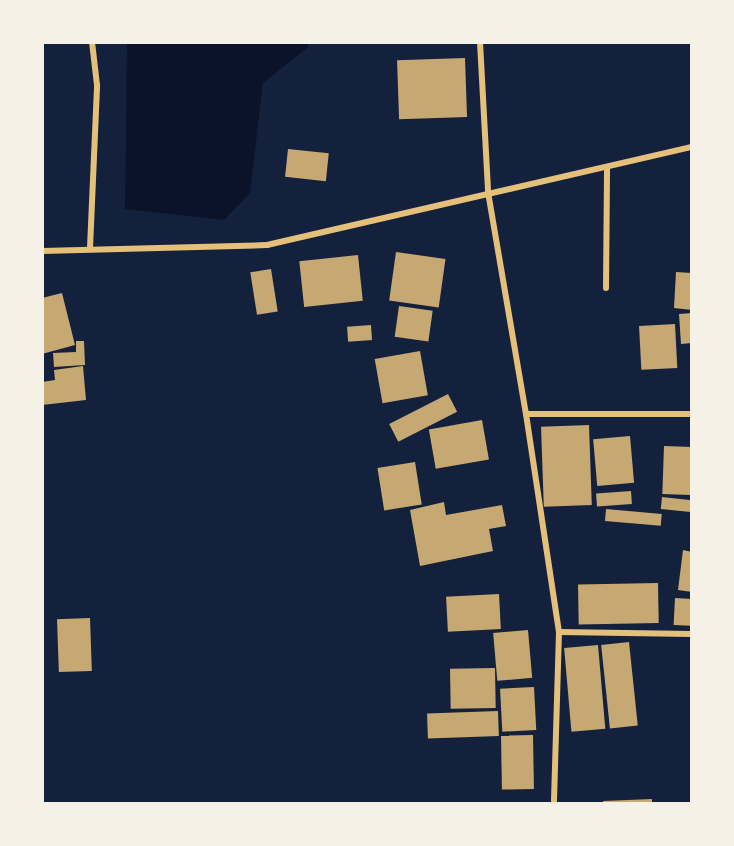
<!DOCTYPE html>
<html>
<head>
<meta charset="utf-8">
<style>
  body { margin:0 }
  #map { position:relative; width:734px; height:846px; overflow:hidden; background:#14213d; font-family:"DejaVu Sans",sans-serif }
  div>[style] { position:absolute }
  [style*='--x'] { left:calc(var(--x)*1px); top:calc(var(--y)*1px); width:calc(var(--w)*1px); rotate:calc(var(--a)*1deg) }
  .water>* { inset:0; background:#0b132b }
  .building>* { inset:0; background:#c6a872; transform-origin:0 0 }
  .minor>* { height:6px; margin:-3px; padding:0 3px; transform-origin:3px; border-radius:3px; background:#e5c07b }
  span { translate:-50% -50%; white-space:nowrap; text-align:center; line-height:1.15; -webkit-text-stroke:6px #f6f1e7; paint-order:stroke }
  .frame { position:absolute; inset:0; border:44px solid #f6f1e7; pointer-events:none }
</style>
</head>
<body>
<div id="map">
  <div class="water">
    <div style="clip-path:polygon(127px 42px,307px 42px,308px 47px,263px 83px,250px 193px,224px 220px,125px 209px)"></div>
  </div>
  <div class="building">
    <div style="left:465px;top:58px;width:59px;height:68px;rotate:88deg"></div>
    <div style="left:288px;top:149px;width:41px;height:28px;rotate:6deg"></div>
    <div style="left:396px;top:252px;width:50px;height:49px;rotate:8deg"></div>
    <div style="left:358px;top:255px;width:46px;height:59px;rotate:84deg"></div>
    <div style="left:271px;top:269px;width:43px;height:21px;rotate:81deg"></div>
    <div style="clip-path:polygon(676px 272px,692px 273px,692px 310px,674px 308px)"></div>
    <div style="clip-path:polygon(62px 293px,75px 345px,42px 354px,42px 298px)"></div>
    <div style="left:399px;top:306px;width:34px;height:31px;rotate:8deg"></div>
    <div style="clip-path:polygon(692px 313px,692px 343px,681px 344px,679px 314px)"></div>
    <div style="left:675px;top:324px;width:44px;height:36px;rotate:87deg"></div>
    <div style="left:371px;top:325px;width:15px;height:24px;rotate:86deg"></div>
    <div style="clip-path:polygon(76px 341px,84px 341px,85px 365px,54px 367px,53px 353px,76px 352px)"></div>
    <div style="left:420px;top:351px;width:45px;height:46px;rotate:80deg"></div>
    <div style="clip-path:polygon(83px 366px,86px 400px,42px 405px,42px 382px,55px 380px,54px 370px)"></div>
    <div style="left:448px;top:394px;width:20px;height:66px;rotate:63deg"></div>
    <div style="left:482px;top:420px;width:40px;height:54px;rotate:80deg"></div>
    <div style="left:589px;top:425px;width:80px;height:48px;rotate:88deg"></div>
    <div style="left:630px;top:436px;width:47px;height:37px;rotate:85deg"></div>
    <div style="left:664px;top:446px;width:28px;height:48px;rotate:2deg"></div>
    <div style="left:415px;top:462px;width:43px;height:38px;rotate:81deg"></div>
    <div style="left:631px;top:491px;width:13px;height:35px;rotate:86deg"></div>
    <div style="left:662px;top:497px;width:30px;height:12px;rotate:6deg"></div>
    <div style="clip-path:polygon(444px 502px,446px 515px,502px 505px,506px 526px,489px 529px,493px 551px,420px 566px,410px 510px)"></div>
    <div style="left:606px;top:509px;width:56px;height:12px;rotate:5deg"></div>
    <div style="clip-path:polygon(683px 550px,692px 552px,692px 592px,678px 590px)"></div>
    <div style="left:658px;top:583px;width:40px;height:80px;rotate:89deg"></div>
    <div style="left:499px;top:594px;width:35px;height:53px;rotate:87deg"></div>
    <div style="left:675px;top:598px;width:17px;height:27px;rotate:3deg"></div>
    <div style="left:90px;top:618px;width:53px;height:33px;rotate:88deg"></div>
    <div style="left:528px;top:630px;width:48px;height:35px;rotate:85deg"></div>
    <div style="left:629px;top:642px;width:84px;height:28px;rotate:84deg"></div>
    <div style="left:598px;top:645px;width:84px;height:34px;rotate:85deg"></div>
    <div style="left:495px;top:668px;width:40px;height:45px;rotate:89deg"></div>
    <div style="left:534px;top:687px;width:43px;height:34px;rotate:87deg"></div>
    <div style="left:498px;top:711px;width:25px;height:71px;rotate:88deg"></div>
    <div style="left:533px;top:735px;width:54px;height:32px;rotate:89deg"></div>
    <div style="clip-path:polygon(652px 799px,652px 804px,604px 804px,603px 801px)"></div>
  </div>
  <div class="minor">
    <div style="--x:480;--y:42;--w:150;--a:86.9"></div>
    <div style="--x:488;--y:192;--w:225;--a:80.3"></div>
    <div style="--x:526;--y:414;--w:220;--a:81.4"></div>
    <div style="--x:559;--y:632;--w:172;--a:91.7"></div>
    <div style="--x:90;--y:248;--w:163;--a:-87.5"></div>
    <div style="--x:97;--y:85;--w:43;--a:-96.6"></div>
    <div style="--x:42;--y:251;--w:225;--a:-1.5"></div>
    <div style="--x:267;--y:245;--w:436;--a:-13"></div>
    <div style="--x:606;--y:288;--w:120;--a:-89.5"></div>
    <div style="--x:526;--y:414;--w:166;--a:0"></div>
    <div style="--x:559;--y:632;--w:133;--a:0.9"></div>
  </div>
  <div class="frame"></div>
</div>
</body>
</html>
